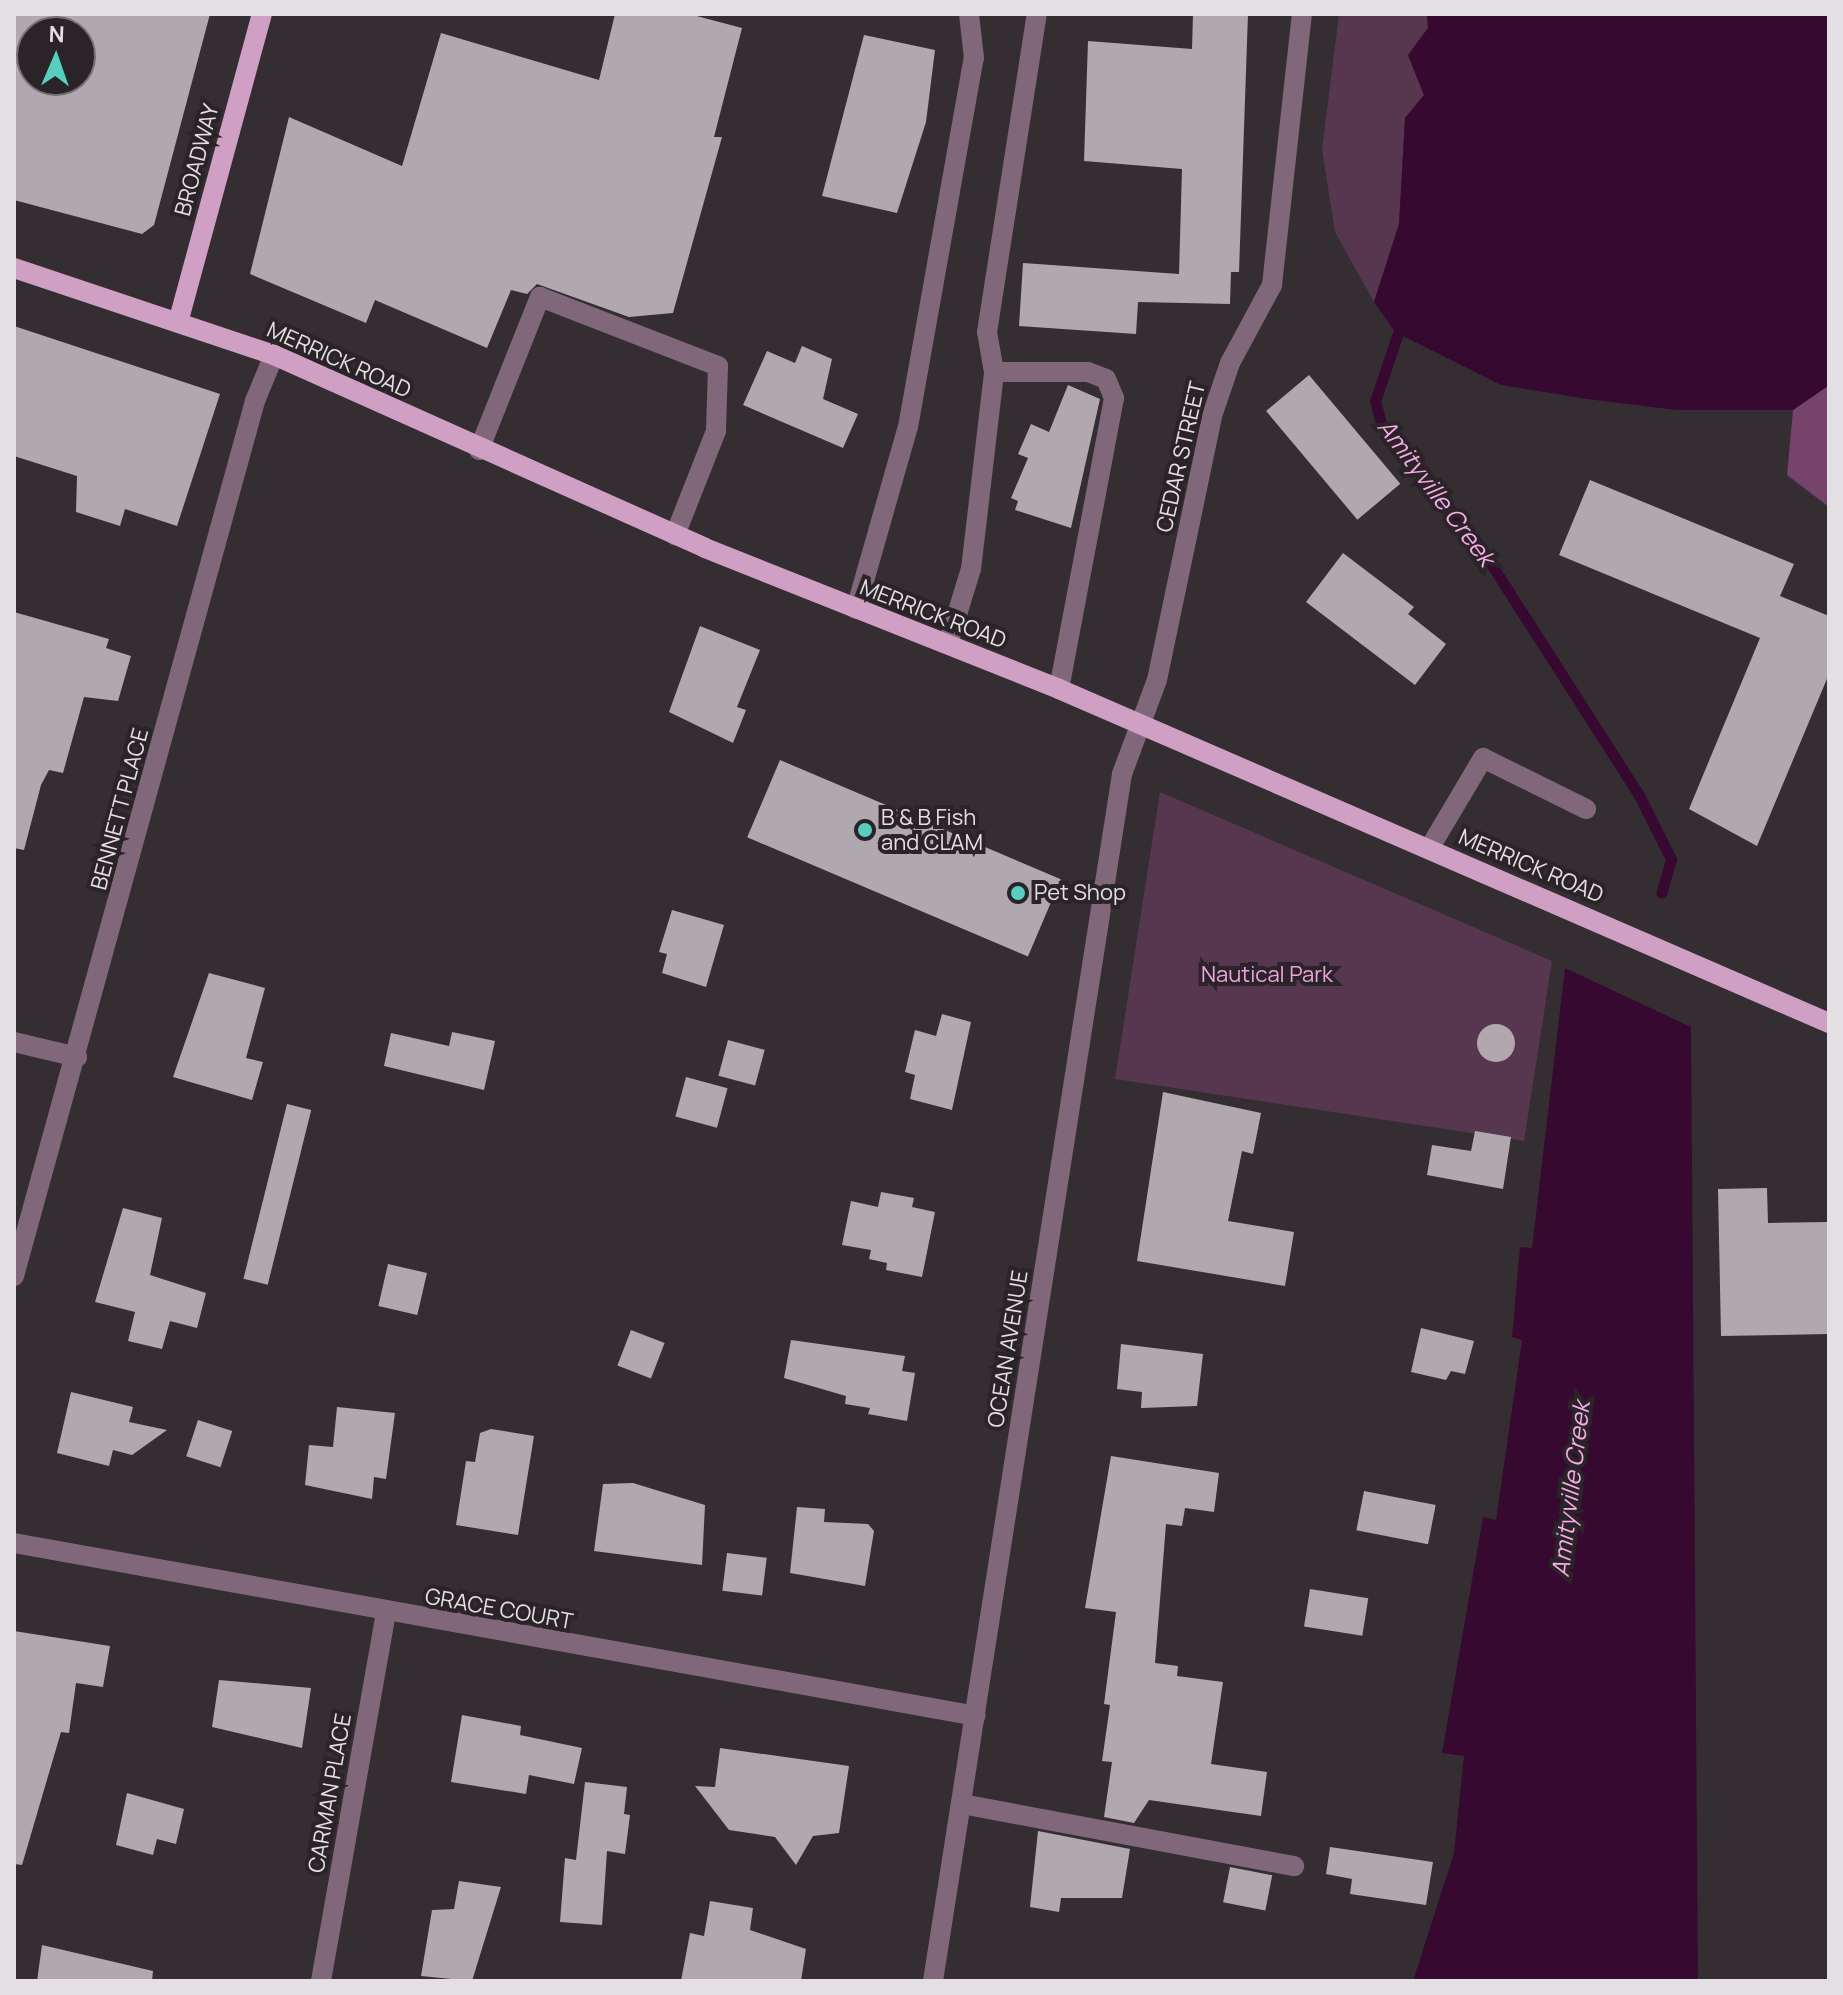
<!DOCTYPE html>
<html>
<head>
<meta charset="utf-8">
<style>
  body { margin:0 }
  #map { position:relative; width:1843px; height:1995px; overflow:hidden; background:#342e33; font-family:Manrope,sans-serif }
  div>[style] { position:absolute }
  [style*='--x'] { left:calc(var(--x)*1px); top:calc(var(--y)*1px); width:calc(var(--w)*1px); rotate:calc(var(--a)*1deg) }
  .green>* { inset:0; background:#56374f }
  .forest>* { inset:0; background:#75436b }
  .water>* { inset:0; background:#370930 }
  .stream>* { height:11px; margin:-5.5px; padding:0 5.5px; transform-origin:5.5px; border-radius:5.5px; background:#370930 }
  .building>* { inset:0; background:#b0a8ae; transform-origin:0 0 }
  .round { border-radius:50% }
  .minor>* { height:20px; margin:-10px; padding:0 10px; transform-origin:10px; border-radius:10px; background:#80687a }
  .major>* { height:20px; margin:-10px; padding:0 10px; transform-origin:10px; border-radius:10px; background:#d09fc4 }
  .dots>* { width:22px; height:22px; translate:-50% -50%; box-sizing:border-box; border:4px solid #2a2429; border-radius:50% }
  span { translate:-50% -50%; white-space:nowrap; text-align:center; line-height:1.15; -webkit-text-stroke:8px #2a2429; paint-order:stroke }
  .street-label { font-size:22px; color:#e4dfe3 }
  .poi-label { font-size:22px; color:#e4dfe3 }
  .left { translate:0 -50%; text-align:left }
  .park-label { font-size:22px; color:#efa2de }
  .water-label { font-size:24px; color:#f8abe7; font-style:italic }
  .frame { position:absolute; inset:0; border:16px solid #e4dfe3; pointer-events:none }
  .north { position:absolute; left:16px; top:16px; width:80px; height:80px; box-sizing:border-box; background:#2a2429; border:2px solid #746f73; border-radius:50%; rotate:2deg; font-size:22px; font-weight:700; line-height:32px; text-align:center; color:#e4dfe3 }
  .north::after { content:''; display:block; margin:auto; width:28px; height:36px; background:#58cec0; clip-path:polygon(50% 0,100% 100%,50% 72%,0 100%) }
</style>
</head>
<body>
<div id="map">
  <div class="green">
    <div style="clip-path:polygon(1339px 14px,1427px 14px,1428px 28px,1408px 55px,1424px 95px,1405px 118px,1399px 224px,1374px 302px,1335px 232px,1322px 150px)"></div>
    <div style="clip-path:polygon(1160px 792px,1552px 961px,1524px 1141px,1115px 1079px)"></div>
  </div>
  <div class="forest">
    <div style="clip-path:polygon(1829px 385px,1829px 507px,1787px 475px,1793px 410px)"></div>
  </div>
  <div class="water">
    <div style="clip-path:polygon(1427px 14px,1829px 14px,1828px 386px,1793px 410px,1676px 410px,1587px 399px,1501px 385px,1395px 332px,1374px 302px,1399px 224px,1405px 118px,1424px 95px,1408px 55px,1428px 28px)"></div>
    <div style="clip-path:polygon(1565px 968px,1691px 1027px,1698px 1981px,1413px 1981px,1454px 1853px,1464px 1756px,1442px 1753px,1483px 1517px,1496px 1520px,1522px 1340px,1512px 1337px,1520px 1247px,1532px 1248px)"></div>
  </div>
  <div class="stream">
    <div style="--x:1402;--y:321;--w:84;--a:108.6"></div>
    <div style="--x:1375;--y:401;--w:24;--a:75"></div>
    <div style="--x:1381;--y:424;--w:156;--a:51"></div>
    <div style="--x:1479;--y:545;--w:297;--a:57.4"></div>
    <div style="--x:1639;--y:795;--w:72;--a:63.4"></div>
    <div style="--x:1671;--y:859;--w:35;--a:106"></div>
  </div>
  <div class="building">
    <div style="clip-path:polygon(evenodd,14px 14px,210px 14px,154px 225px,142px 234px,14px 200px,14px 14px,32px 32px,80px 32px,80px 80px,32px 80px,32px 32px)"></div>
    <div style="clip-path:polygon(615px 14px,689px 14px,742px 28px,714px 137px,722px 137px,673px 313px,629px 317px,537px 284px,527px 294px,511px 290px,487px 348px,375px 300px,366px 323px,250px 274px,289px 117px,402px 166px,441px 33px,599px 80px)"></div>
    <div style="clip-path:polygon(1193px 14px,1248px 14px,1239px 272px,1231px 272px,1230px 304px,1138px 302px,1136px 334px,1019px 326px,1023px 263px,1179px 274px,1182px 169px,1084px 161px,1088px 41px,1192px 49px)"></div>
    <div style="clip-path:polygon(864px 35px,935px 50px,926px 122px,897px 213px,822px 196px)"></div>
    <div style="clip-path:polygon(14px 326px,220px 394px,177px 526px,125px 509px,120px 526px,76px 512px,77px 476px,14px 456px)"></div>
    <div style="clip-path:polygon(802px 346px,832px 359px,823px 399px,858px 414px,843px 448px,743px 405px,767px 351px,795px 363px)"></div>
    <div style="left:1309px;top:375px;width:142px;height:56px;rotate:50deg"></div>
    <div style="clip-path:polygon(1068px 385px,1100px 399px,1071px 528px,1015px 510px,1018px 501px,1011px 498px,1028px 458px,1018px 454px,1031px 424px,1049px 432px)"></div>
    <div style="clip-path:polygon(1590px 480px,1794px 564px,1780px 596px,1829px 616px,1829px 674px,1757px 846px,1689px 809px,1760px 638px,1559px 555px)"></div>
    <div style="clip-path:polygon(1343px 553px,1414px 607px,1408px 614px,1446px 644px,1415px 685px,1306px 602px)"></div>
    <div style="clip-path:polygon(14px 612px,109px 639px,106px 648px,131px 656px,118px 701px,84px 697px,63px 773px,49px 770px,41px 785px,24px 850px,14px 848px)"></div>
    <div style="clip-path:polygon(700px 626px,760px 650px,737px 707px,746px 710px,733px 743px,669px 712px)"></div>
    <div style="left:780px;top:760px;width:305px;height:84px;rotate:23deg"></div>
    <div style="clip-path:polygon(672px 910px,724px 925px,706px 987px,662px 973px,667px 954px,659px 952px)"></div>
    <div style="clip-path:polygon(209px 973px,265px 988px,246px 1058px,263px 1062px,252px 1100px,173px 1077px)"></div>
    <div style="clip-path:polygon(942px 1014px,971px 1022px,952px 1110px,910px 1099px,915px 1075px,905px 1072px,915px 1030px,936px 1036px)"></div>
    <div class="round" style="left:1477px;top:1024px;width:38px;height:38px"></div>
    <div style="clip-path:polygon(452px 1032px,495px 1041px,484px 1090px,384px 1066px,391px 1033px,449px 1046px)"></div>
    <div style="left:728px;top:1040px;width:38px;height:37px;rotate:15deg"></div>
    <div style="left:686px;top:1077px;width:43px;height:41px;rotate:15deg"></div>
    <div style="clip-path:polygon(1163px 1092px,1261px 1113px,1253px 1154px,1242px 1151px,1228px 1221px,1294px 1232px,1285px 1286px,1137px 1261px)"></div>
    <div style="left:287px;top:1104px;width:25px;height:180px;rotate:14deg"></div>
    <div style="clip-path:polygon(1475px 1131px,1511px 1137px,1503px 1189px,1427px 1175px,1432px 1145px,1471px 1151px)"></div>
    <div style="clip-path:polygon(1767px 1188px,1768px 1223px,1829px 1222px,1829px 1334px,1721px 1336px,1718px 1189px)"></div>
    <div style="clip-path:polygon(881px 1192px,914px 1198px,912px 1207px,935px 1212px,922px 1277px,886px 1270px,887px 1263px,869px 1259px,871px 1250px,842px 1245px,851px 1201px,878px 1207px)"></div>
    <div style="clip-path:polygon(123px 1208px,162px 1218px,150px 1275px,206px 1293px,197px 1328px,170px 1321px,162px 1349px,128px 1341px,135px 1312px,95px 1302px)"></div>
    <div style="left:388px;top:1264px;width:40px;height:43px;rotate:13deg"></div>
    <div style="clip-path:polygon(1421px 1328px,1474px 1341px,1465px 1374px,1451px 1371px,1446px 1380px,1411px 1372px)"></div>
    <div style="left:631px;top:1330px;width:36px;height:38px;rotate:21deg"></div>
    <div style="clip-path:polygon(791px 1340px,905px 1356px,902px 1371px,915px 1373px,907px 1421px,868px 1414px,870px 1408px,845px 1404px,846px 1396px,784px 1378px)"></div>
    <div style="clip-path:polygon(1121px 1344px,1203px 1354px,1197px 1406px,1141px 1408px,1142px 1392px,1117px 1389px)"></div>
    <div style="clip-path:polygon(71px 1392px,133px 1407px,129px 1422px,167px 1430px,132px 1455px,113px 1450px,109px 1466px,57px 1453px)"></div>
    <div style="clip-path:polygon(337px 1407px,395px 1413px,386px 1479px,374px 1477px,372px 1499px,305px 1485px,309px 1445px,333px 1447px)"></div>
    <div style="left:198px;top:1420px;width:36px;height:38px;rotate:18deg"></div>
    <div style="clip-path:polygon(491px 1429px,534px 1436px,518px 1535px,456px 1525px,466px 1461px,475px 1462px,480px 1433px)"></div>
    <div style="clip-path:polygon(1111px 1456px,1219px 1473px,1214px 1512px,1185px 1508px,1182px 1526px,1166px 1524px,1155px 1663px,1178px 1666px,1177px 1676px,1223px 1682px,1211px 1764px,1267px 1772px,1261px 1816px,1149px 1800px,1134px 1823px,1104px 1817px,1112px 1762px,1102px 1761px,1110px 1705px,1104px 1704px,1116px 1612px,1085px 1608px)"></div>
    <div style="clip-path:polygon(633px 1483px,705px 1505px,702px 1565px,594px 1551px,603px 1484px)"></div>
    <div style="left:1364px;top:1491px;width:73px;height:40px;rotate:11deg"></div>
    <div style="clip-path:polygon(797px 1507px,825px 1509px,824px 1522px,868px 1524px,874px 1531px,865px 1586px,790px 1573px)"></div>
    <div style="left:727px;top:1553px;width:40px;height:38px;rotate:7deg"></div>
    <div style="left:1310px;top:1589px;width:59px;height:38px;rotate:9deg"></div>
    <div style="clip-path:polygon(14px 1631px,110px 1646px,103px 1687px,76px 1683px,69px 1733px,61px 1732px,22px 1865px,14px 1864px)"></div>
    <div style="clip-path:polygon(219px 1680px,311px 1688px,302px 1748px,212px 1727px)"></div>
    <div style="clip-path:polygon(462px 1715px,521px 1726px,520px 1735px,582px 1748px,574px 1784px,529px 1775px,526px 1794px,451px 1782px)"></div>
    <div style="clip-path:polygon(720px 1748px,849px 1766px,839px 1833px,813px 1836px,796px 1865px,775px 1837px,729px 1830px,695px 1786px,715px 1787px)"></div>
    <div style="clip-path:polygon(585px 1782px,627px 1787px,624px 1814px,630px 1815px,625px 1854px,607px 1851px,602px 1925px,560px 1922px,565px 1858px,576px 1860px)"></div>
    <div style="clip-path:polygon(127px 1793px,184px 1809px,176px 1844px,157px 1839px,153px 1855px,116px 1845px)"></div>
    <div style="clip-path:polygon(1038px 1831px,1130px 1849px,1122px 1898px,1061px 1898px,1059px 1912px,1030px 1907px)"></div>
    <div style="clip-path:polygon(1330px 1847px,1433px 1862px,1426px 1905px,1350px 1894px,1352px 1879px,1326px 1874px)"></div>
    <div style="left:1230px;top:1867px;width:43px;height:36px;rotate:11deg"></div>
    <div style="clip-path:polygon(459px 1881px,501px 1887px,472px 1981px,421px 1976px,432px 1910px,454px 1909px)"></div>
    <div style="clip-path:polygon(710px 1901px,753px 1908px,750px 1930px,806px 1949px,801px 1981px,681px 1981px,690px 1933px,704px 1936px)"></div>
    <div style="clip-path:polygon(42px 1945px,153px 1971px,152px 1981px,37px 1981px)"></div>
  </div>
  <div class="minor">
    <div style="--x:994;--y:372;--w:94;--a:0"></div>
    <div style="--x:1088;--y:372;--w:19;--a:21"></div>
    <div style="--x:1106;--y:379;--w:21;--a:67"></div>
    <div style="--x:1114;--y:398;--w:296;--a:100.7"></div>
    <div style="--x:479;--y:450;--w:165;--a:-68.3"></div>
    <div style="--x:540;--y:297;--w:191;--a:21.2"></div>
    <div style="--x:718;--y:366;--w:65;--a:91.8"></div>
    <div style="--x:716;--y:431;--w:112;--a:111.5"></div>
    <div style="--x:856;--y:609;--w:189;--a:-74.1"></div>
    <div style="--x:908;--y:427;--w:375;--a:-79.9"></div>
    <div style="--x:974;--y:58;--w:44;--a:-96.5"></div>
    <div style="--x:948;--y:644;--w:78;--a:-73"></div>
    <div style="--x:971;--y:569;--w:198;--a:-83.3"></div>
    <div style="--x:994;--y:372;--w:41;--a:-99.9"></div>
    <div style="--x:987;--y:332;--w:322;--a:-81.1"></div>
    <div style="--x:1429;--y:849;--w:106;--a:-59.3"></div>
    <div style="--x:1483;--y:758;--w:115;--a:26.3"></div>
    <div style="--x:14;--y:1042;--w:65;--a:13.4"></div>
    <div style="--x:14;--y:1276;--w:908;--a:-74.6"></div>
    <div style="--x:255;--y:401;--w:50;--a:-67.6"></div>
    <div style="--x:14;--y:1543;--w:977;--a:10.19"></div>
    <div style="--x:962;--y:1804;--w:338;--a:10.6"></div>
    <div style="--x:321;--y:1981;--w:373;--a:-80"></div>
    <div style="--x:933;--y:1981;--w:1222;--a:-81.1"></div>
    <div style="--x:1122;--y:774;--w:100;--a:-69.6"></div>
    <div style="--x:1157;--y:680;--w:273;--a:-78.2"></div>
    <div style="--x:1213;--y:413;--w:53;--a:-71.2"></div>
    <div style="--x:1230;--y:363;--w:89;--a:-61.7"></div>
    <div style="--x:1272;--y:285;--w:273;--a:-83.7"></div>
  </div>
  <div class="major">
    <div style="--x:14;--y:268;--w:274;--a:18.5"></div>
    <div style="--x:274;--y:355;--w:472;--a:24.1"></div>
    <div style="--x:705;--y:548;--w:381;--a:21.7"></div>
    <div style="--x:1059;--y:689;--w:839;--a:23.45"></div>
    <div style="--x:179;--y:319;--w:316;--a:-74.8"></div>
  </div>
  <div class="dots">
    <div style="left:865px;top:830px;background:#58cec0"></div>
    <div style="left:1018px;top:893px;background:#58cec0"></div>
  </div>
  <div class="street-label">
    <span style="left:197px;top:160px;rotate:-75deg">BROADWAY</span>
    <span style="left:339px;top:360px;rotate:24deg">MERRICK ROAD</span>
    <span style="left:1181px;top:457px;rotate:-77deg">CEDAR STREET</span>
    <span style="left:933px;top:614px;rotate:21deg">MERRICK ROAD</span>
    <span style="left:120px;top:809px;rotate:-75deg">BENNETT PLACE</span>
    <span style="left:1531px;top:866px;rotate:23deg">MERRICK ROAD</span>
    <span style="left:1008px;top:1349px;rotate:-81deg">OCEAN AVENUE</span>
    <span style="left:499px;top:1609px;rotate:10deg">GRACE COURT</span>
    <span style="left:330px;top:1793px;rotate:-80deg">CARMAN PLACE</span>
  </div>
  <div class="poi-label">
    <span class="left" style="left:881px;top:830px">B &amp; B Fish<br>and CLAM</span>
    <span class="left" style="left:1034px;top:893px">Pet Shop</span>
  </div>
  <div class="park-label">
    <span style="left:1267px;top:975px">Nautical Park</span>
  </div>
  <div class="water-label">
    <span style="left:1437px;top:492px;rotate:53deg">Amityville Creek</span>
    <span style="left:1570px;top:1489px;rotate:-83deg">Amityville Creek</span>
  </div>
  <div class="frame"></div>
  <div class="north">N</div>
</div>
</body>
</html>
